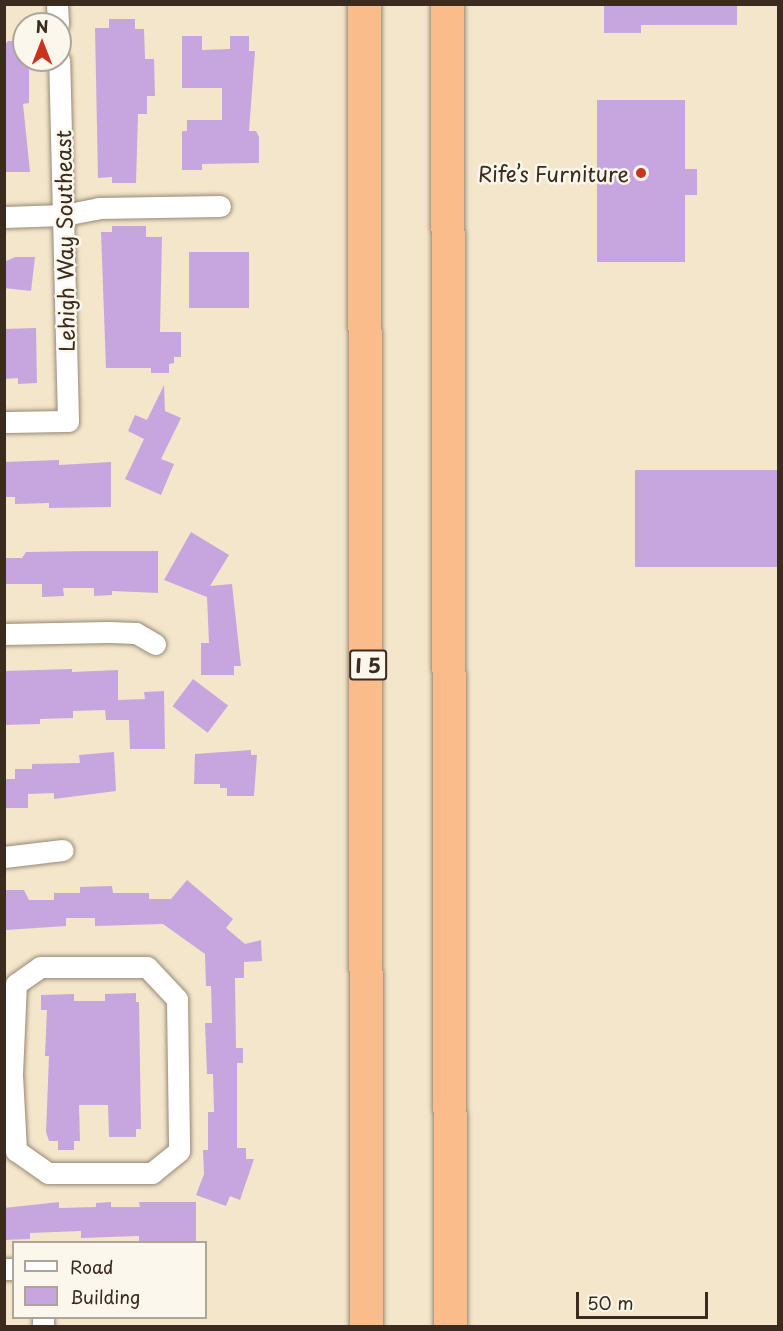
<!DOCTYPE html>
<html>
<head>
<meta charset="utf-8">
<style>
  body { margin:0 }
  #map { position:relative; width:783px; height:1331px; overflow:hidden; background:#f3e6cb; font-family:"Playpen Sans",sans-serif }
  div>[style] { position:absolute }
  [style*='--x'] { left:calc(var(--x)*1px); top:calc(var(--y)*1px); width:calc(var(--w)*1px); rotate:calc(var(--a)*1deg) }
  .building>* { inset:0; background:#c7a6e0; transform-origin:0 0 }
  .roads { filter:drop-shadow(0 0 2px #978874) drop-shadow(0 0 2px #978874) }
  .minor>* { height:21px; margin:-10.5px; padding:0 10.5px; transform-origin:10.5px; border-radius:10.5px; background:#fff }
  .motorway>* { height:33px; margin:-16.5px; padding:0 16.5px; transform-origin:16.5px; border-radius:16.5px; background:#f9bc8a }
  .dots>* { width:16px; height:16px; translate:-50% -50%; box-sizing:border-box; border:3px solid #fbf7ec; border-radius:50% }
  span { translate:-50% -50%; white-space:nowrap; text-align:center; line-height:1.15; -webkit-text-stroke:5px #fbf7ec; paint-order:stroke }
  .shield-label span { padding:2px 4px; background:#fbf7ec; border:2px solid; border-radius:4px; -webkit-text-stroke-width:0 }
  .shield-label { font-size:20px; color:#3b2a1e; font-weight:700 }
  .poi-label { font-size:21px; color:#3b2a1e }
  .right { translate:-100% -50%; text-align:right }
  .street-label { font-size:21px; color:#3b2a1e }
  .frame { position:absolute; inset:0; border:6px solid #3b2a1e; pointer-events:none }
  .legend { position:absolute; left:12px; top:1241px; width:195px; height:78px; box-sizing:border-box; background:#fbf7ec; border:2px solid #aea59a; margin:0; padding:8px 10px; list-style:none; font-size:18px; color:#3b2a1e }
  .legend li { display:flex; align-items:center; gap:12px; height:30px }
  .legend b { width:30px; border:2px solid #aea59a }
  .north { position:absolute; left:12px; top:12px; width:60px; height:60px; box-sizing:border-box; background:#fbf7ec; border:2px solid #aea59a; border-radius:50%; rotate:0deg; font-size:16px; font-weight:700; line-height:24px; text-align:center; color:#3b2a1e }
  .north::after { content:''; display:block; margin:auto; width:21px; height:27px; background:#c8321e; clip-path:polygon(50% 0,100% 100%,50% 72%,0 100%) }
  .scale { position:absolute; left:576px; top:1292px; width:132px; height:27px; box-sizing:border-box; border:3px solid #3b2a1e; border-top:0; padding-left:8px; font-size:18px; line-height:21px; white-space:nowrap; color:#3b2a1e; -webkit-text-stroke:4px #fbf7ec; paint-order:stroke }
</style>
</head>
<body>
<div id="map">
  <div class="building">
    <div style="clip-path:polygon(604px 4px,737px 4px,737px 25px,641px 25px,641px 33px,604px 33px)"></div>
    <div style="clip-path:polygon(109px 19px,135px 19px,135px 29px,144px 29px,145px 59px,154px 59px,155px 96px,147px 96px,147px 114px,138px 114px,136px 183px,112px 183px,112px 177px,98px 178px,95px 28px,109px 28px)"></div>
    <div style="clip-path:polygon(182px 36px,202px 36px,202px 50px,230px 49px,230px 36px,249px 36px,249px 51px,255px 51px,249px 131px,256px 131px,259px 137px,259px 163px,202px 164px,202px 170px,182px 170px,182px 131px,187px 131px,187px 120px,222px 120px,222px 88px,182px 88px)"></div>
    <div style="clip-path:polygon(8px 41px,24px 41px,24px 60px,29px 60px,29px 103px,23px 104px,30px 172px,4px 172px,4px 46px)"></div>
    <div style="clip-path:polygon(597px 100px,685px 100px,685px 169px,697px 169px,697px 195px,685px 195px,685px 262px,597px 262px)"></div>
    <div style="clip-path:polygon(112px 226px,146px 226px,146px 237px,162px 237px,160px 332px,181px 332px,181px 357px,174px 357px,174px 363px,169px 364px,169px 373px,151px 373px,151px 368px,106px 368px,101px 232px,112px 232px)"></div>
    <div style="left:189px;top:252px;width:60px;height:56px"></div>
    <div style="clip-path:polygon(15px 257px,35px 257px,31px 291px,4px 288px,4px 262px)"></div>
    <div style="clip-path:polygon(36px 328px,37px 383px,18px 384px,18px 378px,4px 379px,4px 329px)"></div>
    <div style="clip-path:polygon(164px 385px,165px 411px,181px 418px,161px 459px,174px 464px,161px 495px,125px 479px,144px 439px,128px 431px,135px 415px,147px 420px)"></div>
    <div style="clip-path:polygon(59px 460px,59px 465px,111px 462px,111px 507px,49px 508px,49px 503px,15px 504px,15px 497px,4px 497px,4px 462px)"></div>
    <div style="left:635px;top:470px;width:143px;height:97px"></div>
    <div style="clip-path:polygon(191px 532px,229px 555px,210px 586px,232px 584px,241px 666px,234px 666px,234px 675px,201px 675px,201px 643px,209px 643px,207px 597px,164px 580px)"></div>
    <div style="clip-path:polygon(89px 551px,158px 551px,158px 593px,112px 591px,112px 595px,94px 596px,94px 588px,63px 588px,64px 596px,42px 597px,42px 584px,4px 584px,4px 558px,22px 558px,26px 552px)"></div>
    <div style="clip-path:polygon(72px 669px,72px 672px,118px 670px,118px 700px,145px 699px,144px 692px,164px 691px,165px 749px,130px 749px,129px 720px,106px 720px,105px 710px,73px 711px,73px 718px,40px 719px,40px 724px,5px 725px,4px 671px)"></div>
    <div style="left:193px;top:679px;width:44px;height:34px;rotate:37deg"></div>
    <div style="clip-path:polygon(251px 750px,251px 755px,257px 755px,254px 796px,227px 796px,227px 788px,220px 788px,220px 784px,194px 784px,195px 754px)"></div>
    <div style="clip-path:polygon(114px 752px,116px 791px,54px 799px,54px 793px,28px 794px,28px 808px,4px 808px,4px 779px,15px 779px,15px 769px,32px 769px,32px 764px,80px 763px,79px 755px)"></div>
    <div style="clip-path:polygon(187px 880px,233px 919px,226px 928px,245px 944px,261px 940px,262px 961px,244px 962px,244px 978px,235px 978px,236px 1048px,243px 1048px,243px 1063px,237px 1063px,237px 1148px,246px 1148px,246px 1159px,254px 1159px,240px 1200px,230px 1196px,226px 1206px,196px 1195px,204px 1174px,203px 1150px,208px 1150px,208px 1112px,214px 1112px,213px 1074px,207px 1074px,205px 1023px,212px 1023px,211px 986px,206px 986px,205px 954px,163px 924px,95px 926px,95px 918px,66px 918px,66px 926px,6px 930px,4px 923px,4px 890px,24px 890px,29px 900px,54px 900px,54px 893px,80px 893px,80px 887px,112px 886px,113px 893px,149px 893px,149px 899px,171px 899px)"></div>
    <div style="clip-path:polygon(136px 993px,136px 1002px,139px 1002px,141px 1129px,136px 1129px,136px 1137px,109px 1137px,108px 1105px,79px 1105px,80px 1141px,74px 1141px,74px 1150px,58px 1150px,58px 1141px,49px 1141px,46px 1132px,49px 1056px,45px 1056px,47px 1010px,41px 1010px,41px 995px,74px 994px,74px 1001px,105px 1001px,105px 994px)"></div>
    <div style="clip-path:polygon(59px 1202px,59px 1208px,96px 1207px,96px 1203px,111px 1202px,111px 1207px,140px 1207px,139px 1202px,196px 1202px,196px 1242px,139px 1242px,139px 1236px,81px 1238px,81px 1231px,30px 1233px,30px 1239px,4px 1240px,4px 1208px)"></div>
  </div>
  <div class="roads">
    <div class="minor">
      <div style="--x:57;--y:4;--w:20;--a:87"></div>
      <div style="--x:4;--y:217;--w:60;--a:-1.9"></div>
      <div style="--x:64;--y:215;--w:36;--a:-11"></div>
      <div style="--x:99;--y:208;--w:121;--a:-0.9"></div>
      <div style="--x:4;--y:422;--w:64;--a:-0.9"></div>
      <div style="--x:68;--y:421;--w:361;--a:-91.4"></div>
      <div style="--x:4;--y:634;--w:105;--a:-1.1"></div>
      <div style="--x:109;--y:632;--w:27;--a:2"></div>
      <div style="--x:136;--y:633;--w:22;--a:30"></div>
      <div style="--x:4;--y:857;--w:59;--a:-6.8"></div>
      <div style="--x:40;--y:967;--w:107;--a:0"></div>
      <div style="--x:147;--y:967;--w:44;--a:46.8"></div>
      <div style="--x:177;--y:999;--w:152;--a:89.2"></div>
      <div style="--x:179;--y:1151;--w:35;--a:141"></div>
      <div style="--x:152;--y:1173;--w:104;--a:180"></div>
      <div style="--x:48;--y:1173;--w:39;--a:-145"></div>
      <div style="--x:16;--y:1151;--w:77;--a:-93"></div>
      <div style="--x:12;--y:1074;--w:90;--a:-87.5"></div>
      <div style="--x:16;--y:984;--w:29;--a:-35"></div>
      <div style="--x:4;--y:1269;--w:10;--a:0"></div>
      <div style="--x:43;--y:1318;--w:8;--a:90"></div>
    </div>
    <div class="motorway">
      <div style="--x:364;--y:4;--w:1322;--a:89.91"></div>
      <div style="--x:447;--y:4;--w:1322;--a:89.87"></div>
    </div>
  </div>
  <div class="dots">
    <div style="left:641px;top:173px;background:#c8321e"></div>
  </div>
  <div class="shield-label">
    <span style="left:368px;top:665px">I 5</span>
  </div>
  <div class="poi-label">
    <span class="right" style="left:629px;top:173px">Rife’s Furniture</span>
  </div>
  <div class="street-label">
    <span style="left:64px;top:241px;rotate:-91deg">Lehigh Way Southeast</span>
  </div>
  <div class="frame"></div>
  <ul class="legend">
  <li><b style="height:8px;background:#fff"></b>Road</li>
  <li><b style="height:16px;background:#c7a6e0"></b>Building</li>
  </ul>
  <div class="north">N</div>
  <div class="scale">50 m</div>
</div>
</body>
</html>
